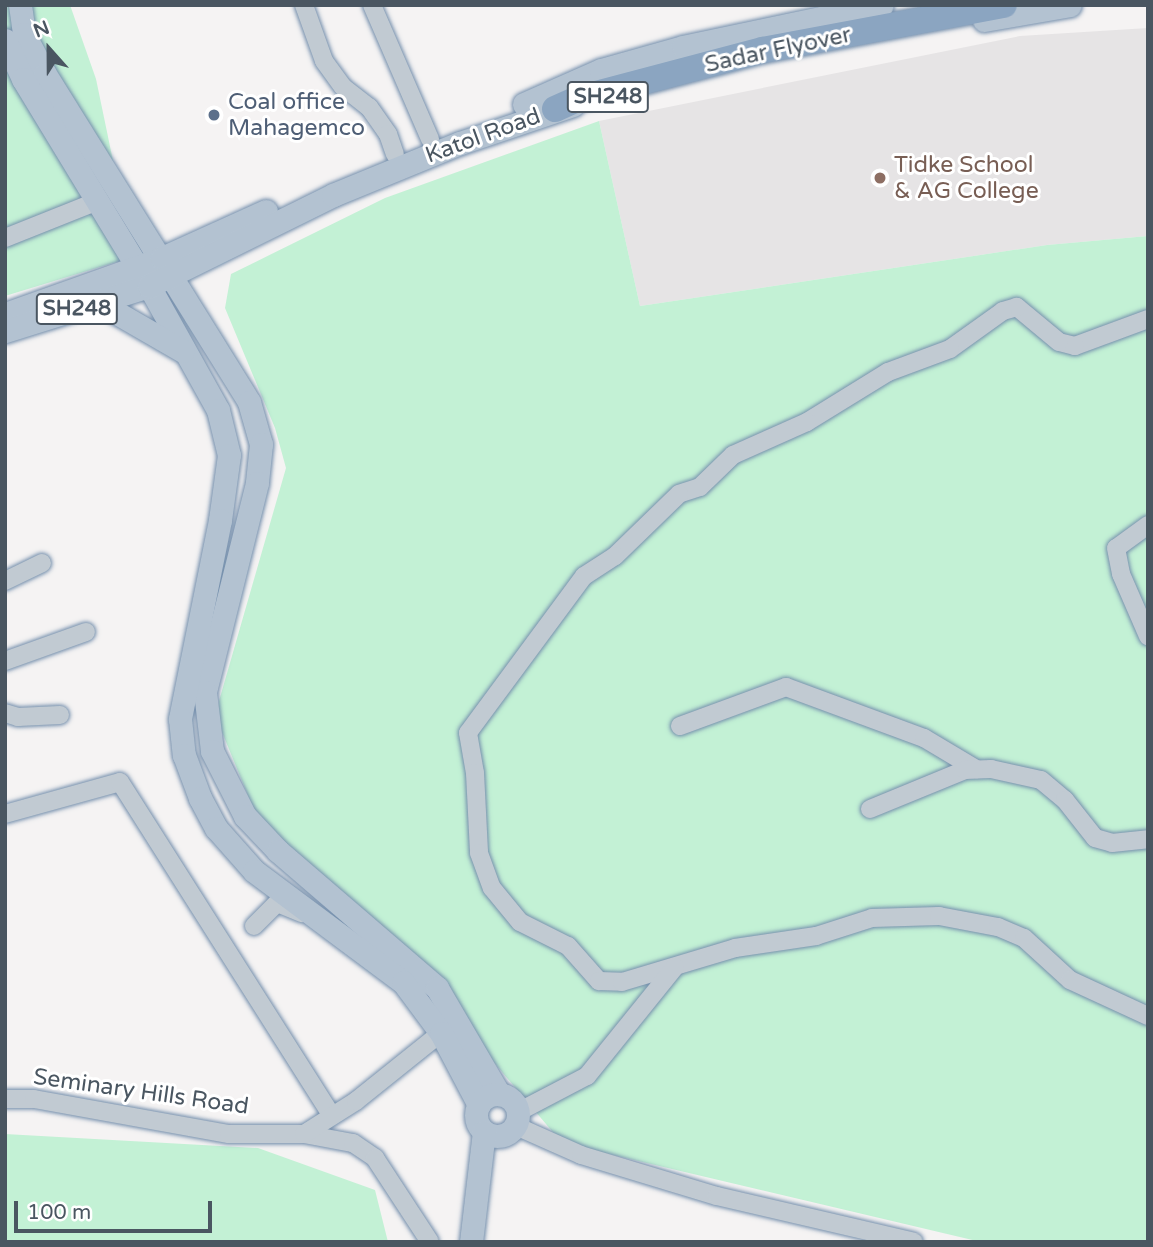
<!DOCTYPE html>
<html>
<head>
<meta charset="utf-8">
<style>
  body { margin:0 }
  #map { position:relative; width:1153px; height:1247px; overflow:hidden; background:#f5f3f3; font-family:"Varela Round",sans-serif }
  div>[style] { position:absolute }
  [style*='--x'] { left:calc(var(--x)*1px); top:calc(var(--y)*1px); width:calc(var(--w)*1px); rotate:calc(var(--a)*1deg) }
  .education>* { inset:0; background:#e6e4e5 }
  .green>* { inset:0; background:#c3f1d5 }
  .roads { filter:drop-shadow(0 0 2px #7690ad) drop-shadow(0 0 2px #7690ad) }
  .minor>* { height:18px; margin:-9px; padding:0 9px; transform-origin:9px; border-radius:9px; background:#c1cad2 }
  .major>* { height:23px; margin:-11.5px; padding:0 11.5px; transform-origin:11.5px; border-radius:11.5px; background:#b3c2d1 }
  .major>.ring { margin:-11.5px; padding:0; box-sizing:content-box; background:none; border:23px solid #b3c2d1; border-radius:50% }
  .highway>* { height:26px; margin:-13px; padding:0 13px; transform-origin:13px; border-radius:13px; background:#8ba5c1 }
  .dots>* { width:19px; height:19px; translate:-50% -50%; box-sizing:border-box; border:4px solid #fff; border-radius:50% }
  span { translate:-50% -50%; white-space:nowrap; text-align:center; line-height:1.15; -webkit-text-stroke:6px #fff; paint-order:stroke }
  .shield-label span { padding:2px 5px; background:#fff; border:2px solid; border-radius:5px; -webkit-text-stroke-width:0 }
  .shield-label { font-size:21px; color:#4a5661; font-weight:700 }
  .street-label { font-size:23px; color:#4a5661 }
  .service-label { font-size:23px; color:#4e5e75 }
  .left { translate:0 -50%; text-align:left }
  .education-label { font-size:23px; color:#785e54 }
  .frame { position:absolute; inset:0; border:7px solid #4a5661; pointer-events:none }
  .north { position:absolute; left:14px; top:14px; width:70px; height:70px; -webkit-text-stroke:5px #fff; paint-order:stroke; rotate:339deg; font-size:19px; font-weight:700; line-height:28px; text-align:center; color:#4a5661 }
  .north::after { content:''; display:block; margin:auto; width:24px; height:32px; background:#4a5661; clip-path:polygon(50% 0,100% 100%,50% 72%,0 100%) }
  .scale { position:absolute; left:14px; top:1201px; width:198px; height:32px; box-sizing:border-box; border:4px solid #4a5661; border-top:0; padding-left:9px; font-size:21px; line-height:24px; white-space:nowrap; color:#4a5661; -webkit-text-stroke:5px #fff; paint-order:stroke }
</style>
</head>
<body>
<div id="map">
  <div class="education">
    <div style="clip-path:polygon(1148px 28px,1148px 236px,1047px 245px,640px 306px,599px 121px,1020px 36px)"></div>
  </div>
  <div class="green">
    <div style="clip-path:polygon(5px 5px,70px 5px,96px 79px,133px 257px,5px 296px)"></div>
    <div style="clip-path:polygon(599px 121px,640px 306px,1047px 245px,1148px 236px,1148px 1242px,981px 1242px,562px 1143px,470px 1034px,256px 815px,215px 715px,286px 468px,275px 428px,225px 308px,231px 274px,385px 198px)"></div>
    <div style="clip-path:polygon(5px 1134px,258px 1148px,375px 1190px,388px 1242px,5px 1242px)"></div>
  </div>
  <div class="roads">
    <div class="minor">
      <div style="--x:304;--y:5;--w:59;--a:70.3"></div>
      <div style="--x:324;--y:61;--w:32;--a:54"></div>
      <div style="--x:343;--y:87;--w:33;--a:38"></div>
      <div style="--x:369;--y:107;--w:33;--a:55"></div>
      <div style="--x:388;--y:134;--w:21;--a:71"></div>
      <div style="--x:372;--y:5;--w:146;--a:66.6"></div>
      <div style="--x:5;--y:238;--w:100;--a:-21.7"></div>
      <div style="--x:1148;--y:319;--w:78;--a:159.7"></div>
      <div style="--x:1075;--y:346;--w:16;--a:-166"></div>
      <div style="--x:1059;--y:342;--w:55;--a:-140.2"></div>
      <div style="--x:1017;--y:307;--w:15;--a:164"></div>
      <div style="--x:1003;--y:311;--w:65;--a:144.4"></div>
      <div style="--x:950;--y:349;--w:66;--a:159.6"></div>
      <div style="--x:888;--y:372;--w:95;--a:148.3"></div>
      <div style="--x:807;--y:422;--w:81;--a:156"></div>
      <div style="--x:733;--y:455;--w:46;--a:135.9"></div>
      <div style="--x:700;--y:487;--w:22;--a:162"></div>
      <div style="--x:679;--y:494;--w:89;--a:135.9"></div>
      <div style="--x:615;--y:556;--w:37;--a:147"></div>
      <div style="--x:584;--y:576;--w:195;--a:126.5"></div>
      <div style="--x:468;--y:733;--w:41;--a:80.1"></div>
      <div style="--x:475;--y:773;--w:80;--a:87.1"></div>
      <div style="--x:479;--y:853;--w:37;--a:70"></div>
      <div style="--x:492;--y:888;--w:44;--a:50.5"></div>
      <div style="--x:520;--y:922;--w:54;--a:26.6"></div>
      <div style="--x:568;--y:946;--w:47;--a:48.5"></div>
      <div style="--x:599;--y:981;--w:23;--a:2"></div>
      <div style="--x:622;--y:982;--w:118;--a:-16.7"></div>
      <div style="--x:735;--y:948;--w:82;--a:-8.4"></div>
      <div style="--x:816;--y:936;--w:59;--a:-17.8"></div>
      <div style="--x:872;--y:918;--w:67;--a:-1.7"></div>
      <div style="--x:939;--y:916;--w:60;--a:10.6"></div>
      <div style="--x:998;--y:927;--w:28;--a:23"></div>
      <div style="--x:1024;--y:938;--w:62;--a:42.4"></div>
      <div style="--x:1070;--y:980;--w:86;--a:24.8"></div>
      <div style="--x:1148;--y:525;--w:39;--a:144"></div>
      <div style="--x:1116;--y:548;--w:26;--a:79"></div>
      <div style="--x:1121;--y:574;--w:68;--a:66.5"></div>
      <div style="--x:5;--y:581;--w:41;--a:-25.9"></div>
      <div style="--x:5;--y:661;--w:86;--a:-19.7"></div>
      <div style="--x:5;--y:713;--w:14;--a:17"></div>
      <div style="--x:18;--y:717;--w:42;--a:-2.7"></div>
      <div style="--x:680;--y:726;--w:113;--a:-20.2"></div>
      <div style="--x:786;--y:687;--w:147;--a:20.3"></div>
      <div style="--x:924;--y:738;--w:61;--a:30.8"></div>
      <div style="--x:870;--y:809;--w:103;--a:-22.3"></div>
      <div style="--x:965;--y:770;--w:26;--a:-2"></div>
      <div style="--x:991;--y:769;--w:51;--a:12.4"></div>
      <div style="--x:1041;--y:780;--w:31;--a:40"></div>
      <div style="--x:1065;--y:800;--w:48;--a:51.7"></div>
      <div style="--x:1095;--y:838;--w:18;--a:16"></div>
      <div style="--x:1112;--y:843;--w:36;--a:-6"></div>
      <div style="--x:5;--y:814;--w:119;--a:-15.5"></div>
      <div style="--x:120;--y:782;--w:394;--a:57.6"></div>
      <div style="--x:254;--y:926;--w:33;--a:-45"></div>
      <div style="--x:277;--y:903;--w:27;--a:22"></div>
      <div style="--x:5;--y:1099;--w:29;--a:0"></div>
      <div style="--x:34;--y:1099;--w:198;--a:10.2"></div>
      <div style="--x:229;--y:1134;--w:75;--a:0"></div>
      <div style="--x:304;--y:1134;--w:50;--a:10.4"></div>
      <div style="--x:353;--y:1143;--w:27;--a:34"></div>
      <div style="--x:375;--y:1158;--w:100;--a:56.8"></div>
      <div style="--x:518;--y:1112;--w:78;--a:-27.6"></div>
      <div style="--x:587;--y:1076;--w:140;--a:-51.1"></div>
      <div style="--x:516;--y:1126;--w:71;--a:24"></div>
      <div style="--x:581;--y:1155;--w:142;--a:16.8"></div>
      <div style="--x:717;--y:1196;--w:202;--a:13.1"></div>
      <div style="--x:304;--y:1134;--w:62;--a:-32.4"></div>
      <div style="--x:356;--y:1101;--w:109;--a:-38.7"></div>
    </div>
    <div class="major">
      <div style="--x:20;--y:5;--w:29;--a:82"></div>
      <div style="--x:24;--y:34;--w:45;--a:62.3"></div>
      <div style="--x:45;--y:74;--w:386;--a:58.1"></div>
      <div style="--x:249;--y:402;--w:44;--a:74.1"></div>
      <div style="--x:261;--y:444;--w:39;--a:96"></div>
      <div style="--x:257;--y:483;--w:215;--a:104"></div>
      <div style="--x:205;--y:692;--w:59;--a:83.2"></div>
      <div style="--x:212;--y:751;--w:73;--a:63.1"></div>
      <div style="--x:245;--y:816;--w:48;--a:46.7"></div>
      <div style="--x:278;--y:851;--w:210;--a:40.7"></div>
      <div style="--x:437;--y:988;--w:123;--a:59.7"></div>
      <div style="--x:984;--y:20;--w:87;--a:-9.9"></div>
      <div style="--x:5;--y:40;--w:43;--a:65.2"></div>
      <div style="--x:23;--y:79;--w:242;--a:58.7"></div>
      <div style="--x:149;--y:286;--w:142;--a:60.9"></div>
      <div style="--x:218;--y:410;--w:46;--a:76.3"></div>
      <div style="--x:229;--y:455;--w:66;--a:97.9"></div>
      <div style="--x:220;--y:520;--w:203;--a:101.4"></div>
      <div style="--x:180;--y:719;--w:36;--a:84"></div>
      <div style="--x:184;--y:755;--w:46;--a:69.6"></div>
      <div style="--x:200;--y:798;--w:34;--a:62"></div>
      <div style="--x:216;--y:828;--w:57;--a:48.5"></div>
      <div style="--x:254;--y:871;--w:186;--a:36.7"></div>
      <div style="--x:403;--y:982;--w:64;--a:53.3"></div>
      <div style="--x:441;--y:1033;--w:81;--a:62.2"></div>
      <div style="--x:524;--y:104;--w:84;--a:-23.8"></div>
      <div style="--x:601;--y:70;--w:85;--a:-15.7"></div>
      <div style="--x:683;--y:47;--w:203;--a:-11.9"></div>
      <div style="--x:98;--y:302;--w:98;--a:30"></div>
      <div style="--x:5;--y:314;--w:167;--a:-19.6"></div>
      <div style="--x:162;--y:258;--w:114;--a:-24.3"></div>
      <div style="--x:5;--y:331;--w:151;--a:-17.4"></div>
      <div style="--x:149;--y:286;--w:205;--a:-26.3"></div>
      <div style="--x:333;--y:195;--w:137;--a:-22.3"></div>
      <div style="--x:460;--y:143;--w:119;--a:-18.6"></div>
      <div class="ring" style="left:476px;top:1094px;width:19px;height:19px"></div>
      <div style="--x:471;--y:1242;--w:111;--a:-83.3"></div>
    </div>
    <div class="highway">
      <div style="--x:555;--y:109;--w:24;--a:-24"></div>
      <div style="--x:577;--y:99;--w:192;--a:-14.8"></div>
      <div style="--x:763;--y:50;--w:245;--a:-10.6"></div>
    </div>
  </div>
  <div class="dots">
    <div style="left:214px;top:115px;background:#5c6f8a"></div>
    <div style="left:880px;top:178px;background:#8d6e63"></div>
  </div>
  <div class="shield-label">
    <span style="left:608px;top:97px">SH248</span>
    <span style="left:77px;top:309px">SH248</span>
  </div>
  <div class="street-label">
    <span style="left:778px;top:50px;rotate:-12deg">Sadar Flyover</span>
    <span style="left:483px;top:136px;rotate:-20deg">Katol Road</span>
    <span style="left:141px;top:1092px;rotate:8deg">Seminary Hills Road</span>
  </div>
  <div class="service-label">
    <span class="left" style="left:228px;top:115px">Coal office<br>Mahagemco</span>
  </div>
  <div class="education-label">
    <span class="left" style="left:894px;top:178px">Tidke School<br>&amp; AG College</span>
  </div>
  <div class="frame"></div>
  <div class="north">N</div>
  <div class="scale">100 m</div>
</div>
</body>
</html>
